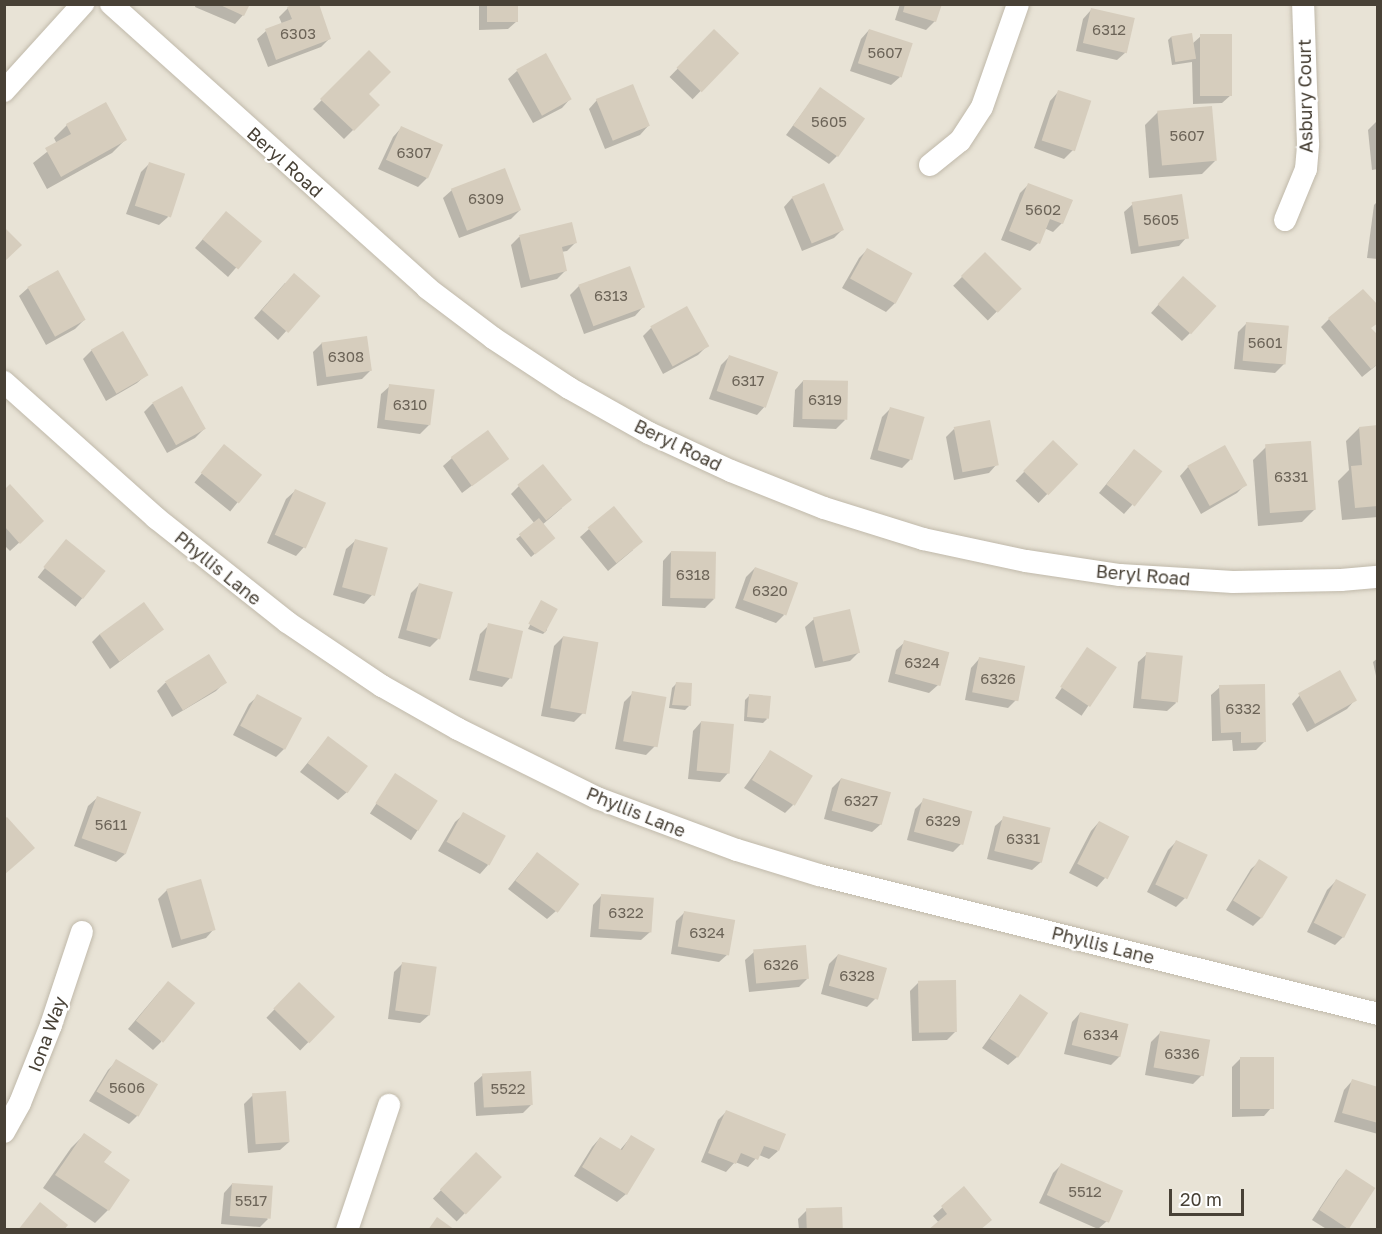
<!DOCTYPE html>
<html>
<head>
<meta charset="utf-8">
<style>
  body { margin:0 }
  #map { position:relative; width:1382px; height:1234px; overflow:hidden; background:#f4f1e8; font-family:"Golos Text",sans-serif }
  div>[style] { position:absolute }
  [style*='--x'] { left:calc(var(--x)*1px); top:calc(var(--y)*1px); width:calc(var(--w)*1px); rotate:calc(var(--a)*1deg) }
  .residential>* { inset:0; background:#e8e3d6; transform-origin:0 0 }
  .shadow>* { inset:0; background:#0003; transform-origin:0 0 }
  .building>* { inset:0; background:#d6cdbd; transform-origin:0 0 }
  .roads { filter:drop-shadow(0 0 2px #c0b9aa) drop-shadow(0 0 2px #c0b9aa) }
  .street>* { height:22px; margin:-11px; padding:0 11px; transform-origin:11px; border-radius:11px; background:#fff }
  span { translate:-50% -50%; white-space:nowrap; text-align:center; line-height:1.15; -webkit-text-stroke:4.5px #fff; paint-order:stroke }
  .number-label { font-size:15px; color:#6c6458 }
  .number-label span { -webkit-text-stroke-width:0 }
  .street-label { font-size:18px; color:#484136 }
  .frame { position:absolute; inset:0; border:6px solid #484136; pointer-events:none }
  .scale { position:absolute; left:1169px; top:1189px; width:75px; height:27px; box-sizing:border-box; border:3px solid #484136; border-top:0; padding-left:8px; font-size:18px; line-height:21px; white-space:nowrap; color:#484136; -webkit-text-stroke:4px #fff; paint-order:stroke }
</style>
</head>
<body>
<div id="map">
  <div class="residential">
    <div style="left:5px;top:5px;width:1372px;height:1224px"></div>
  </div>
  <div class="shadow">
    <div style="clip-path:polygon(196px 4px,248px 4px,243px 15px,235px 24px,195px 7px)"></div>
    <div style="clip-path:polygon(479px 4px,517px 4px,517px 21px,508px 29px,479px 30px)"></div>
    <div style="clip-path:polygon(900px 4px,940px 4px,935px 21px,926px 30px,895px 20px)"></div>
    <div style="clip-path:polygon(288px 8px,330px 38px,321px 47px,268px 67px,257px 39px,266px 31px,282px 24px,279px 17px)"></div>
    <div style="clip-path:polygon(1091px 10px,1126px 52px,1117px 60px,1076px 51px,1083px 19px)"></div>
    <div style="clip-path:polygon(869px 30px,900px 77px,891px 85px,850px 71px,861px 39px)"></div>
    <div style="left:714px;top:31px;width:32px;height:64px;rotate:44deg"></div>
    <div style="clip-path:polygon(1201px 36px,1231px 95px,1222px 103px,1193px 104px,1192px 62px,1172px 65px,1168px 40px,1171px 37px,1192px 44px)"></div>
    <div style="clip-path:polygon(369px 52px,367px 95px,378px 105px,344px 139px,313px 109px)"></div>
    <div style="clip-path:polygon(517px 71px,570px 99px,562px 108px,533px 123px,508px 79px)"></div>
    <div style="clip-path:polygon(820px 89px,838px 155px,829px 164px,786px 135px)"></div>
    <div style="clip-path:polygon(1058px 92px,1073px 150px,1064px 159px,1034px 148px,1050px 101px)"></div>
    <div style="clip-path:polygon(597px 100px,648px 126px,640px 135px,605px 149px,589px 109px)"></div>
    <div style="clip-path:polygon(1158px 112px,1215px 161px,1202px 174px,1149px 178px,1145px 125px)"></div>
    <div style="clip-path:polygon(1377px 121px,1378px 169px,1372px 170px,1368px 130px)"></div>
    <div style="clip-path:polygon(67px 125px,125px 140px,112px 153px,47px 189px,33px 163px,57px 144px,54px 138px)"></div>
    <div style="clip-path:polygon(401px 128px,427px 178px,418px 187px,378px 169px,393px 137px)"></div>
    <div style="clip-path:polygon(149px 164px,168px 217px,159px 225px,126px 214px,141px 172px)"></div>
    <div style="clip-path:polygon(1029px 184px,1062px 223px,1053px 232px,1044px 228px,1038px 243px,1030px 251px,1001px 240px,1020px 193px)"></div>
    <div style="clip-path:polygon(452px 190px,520px 210px,511px 219px,459px 238px,443px 198px)"></div>
    <div style="clip-path:polygon(792px 198px,842px 230px,834px 238px,802px 251px,784px 207px)"></div>
    <div style="clip-path:polygon(1378px 201px,1378px 259px,1367px 258px,1374px 205px)"></div>
    <div style="clip-path:polygon(1133px 204px,1187px 237px,1179px 246px,1131px 254px,1124px 212px)"></div>
    <div style="clip-path:polygon(218px 222px,259px 241px,228px 277px,195px 248px)"></div>
    <div style="clip-path:polygon(571px 224px,576px 242px,567px 251px,561px 252px,566px 270px,557px 279px,521px 288px,511px 245px,519px 237px)"></div>
    <div style="clip-path:polygon(867px 250px,895px 303px,886px 312px,842px 288px,859px 258px)"></div>
    <div style="left:985px;top:254px;width:49px;height:45px;rotate:45deg"></div>
    <div style="clip-path:polygon(285px 283px,318px 296px,278px 340px,254px 318px)"></div>
    <div style="clip-path:polygon(579px 286px,643px 307px,635px 316px,584px 334px,570px 295px)"></div>
    <div style="clip-path:polygon(1175px 286px,1190px 333px,1182px 341px,1151px 313px)"></div>
    <div style="clip-path:polygon(28px 288px,84px 320px,75px 329px,46px 345px,19px 296px)"></div>
    <div style="clip-path:polygon(1329px 319px,1370px 329px,1378px 364px,1362px 377px,1321px 327px)"></div>
    <div style="clip-path:polygon(1246px 324px,1284px 364px,1275px 373px,1234px 369px,1238px 332px)"></div>
    <div style="clip-path:polygon(651px 328px,707px 346px,698px 355px,663px 374px,643px 336px)"></div>
    <div style="clip-path:polygon(322px 343px,370px 371px,362px 379px,317px 386px,313px 352px)"></div>
    <div style="clip-path:polygon(92px 350px,146px 375px,137px 383px,106px 401px,83px 359px)"></div>
    <div style="clip-path:polygon(729px 357px,765px 406px,757px 415px,709px 399px,721px 365px)"></div>
    <div style="clip-path:polygon(803px 381px,845px 420px,836px 429px,793px 427px,795px 390px)"></div>
    <div style="clip-path:polygon(390px 386px,429px 425px,420px 434px,377px 428px,381px 394px)"></div>
    <div style="clip-path:polygon(181px 388px,204px 429px,195px 438px,167px 453px,144px 412px,152px 404px)"></div>
    <div style="clip-path:polygon(890px 409px,910px 460px,902px 468px,870px 459px,882px 417px)"></div>
    <div style="clip-path:polygon(1378px 426px,1378px 517px,1342px 520px,1338px 481px,1349px 470px,1346px 441px,1359px 428px)"></div>
    <div style="clip-path:polygon(954px 429px,997px 464px,989px 473px,954px 480px,946px 437px)"></div>
    <div style="left:1053px;top:442px;width:32px;height:54px;rotate:44deg"></div>
    <div style="left:224px;top:446px;width:46px;height:47px;rotate:39deg"></div>
    <div style="clip-path:polygon(1266px 447px,1315px 509px,1302px 522px,1258px 526px,1253px 460px)"></div>
    <div style="clip-path:polygon(452px 458px,507px 459px,462px 493px,443px 466px)"></div>
    <div style="clip-path:polygon(1126px 460px,1132px 505px,1124px 514px,1099px 493px)"></div>
    <div style="clip-path:polygon(1188px 467px,1245px 485px,1237px 493px,1201px 514px,1180px 476px)"></div>
    <div style="clip-path:polygon(10px 486px,34px 529px,10px 551px,4px 545px,4px 491px)"></div>
    <div style="clip-path:polygon(519px 486px,562px 508px,542px 525px,549px 542px,531px 557px,516px 539px,535px 524px,511px 494px)"></div>
    <div style="clip-path:polygon(295px 491px,324px 504px,304px 547px,296px 556px,267px 543px,286px 499px)"></div>
    <div style="clip-path:polygon(589px 529px,633px 550px,608px 571px,580px 537px)"></div>
    <div style="left:66px;top:541px;width:48px;height:46px;rotate:38deg"></div>
    <div style="clip-path:polygon(355px 541px,372px 595px,364px 604px,333px 595px,346px 549px)"></div>
    <div style="clip-path:polygon(671px 552px,714px 599px,705px 608px,662px 606px,663px 561px)"></div>
    <div style="clip-path:polygon(755px 568px,784px 615px,776px 623px,735px 608px,746px 577px)"></div>
    <div style="clip-path:polygon(420px 584px,438px 639px,430px 647px,398px 638px,411px 593px)"></div>
    <div style="clip-path:polygon(542px 602px,547px 630px,543px 634px,528px 629px)"></div>
    <div style="clip-path:polygon(814px 619px,859px 652px,850px 661px,815px 668px,805px 627px)"></div>
    <div style="clip-path:polygon(489px 625px,510px 678px,502px 687px,469px 680px,480px 634px)"></div>
    <div style="clip-path:polygon(162px 630px,110px 669px,92px 642px,100px 634px)"></div>
    <div style="clip-path:polygon(563px 637px,583px 713px,574px 722px,541px 716px,554px 646px)"></div>
    <div style="clip-path:polygon(905px 642px,938px 685px,929px 693px,888px 682px,896px 650px)"></div>
    <div style="left:1088px;top:649px;width:32px;height:59px;rotate:34deg"></div>
    <div style="clip-path:polygon(1147px 654px,1176px 703px,1167px 711px,1133px 708px,1138px 662px)"></div>
    <div style="clip-path:polygon(1378px 658px,1378px 685px,1373px 662px)"></div>
    <div style="clip-path:polygon(979px 659px,1017px 699px,1008px 708px,965px 700px,971px 668px)"></div>
    <div style="clip-path:polygon(225px 682px,216px 691px,172px 717px,157px 691px,165px 683px)"></div>
    <div style="clip-path:polygon(676px 684px,689px 706px,685px 710px,669px 708px,672px 688px)"></div>
    <div style="clip-path:polygon(1220px 687px,1265px 741px,1256px 750px,1233px 751px,1232px 740px,1212px 741px,1211px 695px)"></div>
    <div style="clip-path:polygon(633px 693px,655px 746px,646px 755px,615px 749px,624px 702px)"></div>
    <div style="clip-path:polygon(1300px 695px,1355px 700px,1347px 709px,1307px 732px,1292px 704px)"></div>
    <div style="clip-path:polygon(258px 696px,285px 748px,276px 757px,233px 735px,249px 704px)"></div>
    <div style="clip-path:polygon(749px 696px,767px 719px,763px 723px,744px 721px,745px 700px)"></div>
    <div style="clip-path:polygon(701px 722px,728px 773px,720px 782px,688px 779px,693px 731px)"></div>
    <div style="clip-path:polygon(328px 738px,347px 792px,338px 800px,300px 772px)"></div>
    <div style="clip-path:polygon(770px 752px,793px 805px,785px 813px,744px 788px)"></div>
    <div style="left:395px;top:775px;width:49px;height:46px;rotate:33deg"></div>
    <div style="clip-path:polygon(841px 779px,881px 824px,872px 832px,824px 819px,832px 788px)"></div>
    <div style="clip-path:polygon(97px 798px,125px 854px,116px 862px,74px 846px,88px 806px)"></div>
    <div style="clip-path:polygon(924px 800px,962px 843px,953px 852px,907px 840px,915px 809px)"></div>
    <div style="clip-path:polygon(464px 814px,488px 865px,480px 874px,438px 851px,455px 822px)"></div>
    <div style="clip-path:polygon(1004px 818px,1041px 862px,1032px 870px,987px 859px,995px 826px)"></div>
    <div style="clip-path:polygon(1099px 822px,1127px 836px,1105px 878px,1097px 887px,1069px 873px,1091px 831px)"></div>
    <div style="clip-path:polygon(1176px 842px,1185px 898px,1176px 907px,1147px 892px,1168px 850px)"></div>
    <div style="clip-path:polygon(1260px 861px,1261px 918px,1253px 926px,1226px 910px,1251px 869px)"></div>
    <div style="clip-path:polygon(529px 863px,556px 911px,547px 919px,508px 889px)"></div>
    <div style="clip-path:polygon(1336px 881px,1364px 895px,1344px 936px,1335px 945px,1307px 932px,1327px 890px)"></div>
    <div style="clip-path:polygon(167px 890px,214px 929px,206px 938px,172px 948px,158px 899px)"></div>
    <div style="clip-path:polygon(601px 896px,650px 932px,641px 940px,590px 937px,593px 905px)"></div>
    <div style="clip-path:polygon(685px 912px,728px 954px,719px 962px,671px 954px,676px 921px)"></div>
    <div style="clip-path:polygon(754px 952px,807px 979px,799px 987px,749px 992px,745px 960px)"></div>
    <div style="clip-path:polygon(838px 955px,876px 998px,867px 1007px,821px 994px,829px 964px)"></div>
    <div style="clip-path:polygon(402px 964px,429px 1015px,420px 1023px,388px 1019px,394px 972px)"></div>
    <div style="clip-path:polygon(919px 982px,956px 1031px,947px 1040px,912px 1041px,910px 991px)"></div>
    <div style="left:299px;top:984px;width:47px;height:47px;rotate:44deg"></div>
    <div style="clip-path:polygon(160px 991px,161px 1042px,153px 1050px,128px 1029px)"></div>
    <div style="clip-path:polygon(1020px 995px,1017px 1057px,1008px 1065px,982px 1048px)"></div>
    <div style="clip-path:polygon(1080px 1013px,1120px 1056px,1111px 1065px,1064px 1054px,1072px 1022px)"></div>
    <div style="clip-path:polygon(1160px 1033px,1202px 1075px,1193px 1084px,1145px 1075px,1151px 1042px)"></div>
    <div style="clip-path:polygon(1240px 1059px,1272px 1107px,1264px 1116px,1232px 1117px,1232px 1067px)"></div>
    <div style="clip-path:polygon(117px 1061px,156px 1085px,138px 1115px,129px 1124px,89px 1101px,108px 1070px)"></div>
    <div style="clip-path:polygon(483px 1075px,532px 1104px,523px 1113px,476px 1116px,474px 1083px)"></div>
    <div style="clip-path:polygon(1352px 1081px,1378px 1088px,1378px 1134px,1334px 1122px,1344px 1090px)"></div>
    <div style="clip-path:polygon(253px 1095px,289px 1142px,280px 1150px,248px 1153px,244px 1104px)"></div>
    <div style="clip-path:polygon(726px 1112px,778px 1151px,769px 1159px,759px 1155px,748px 1167px,735px 1162px,726px 1172px,701px 1162px,718px 1120px)"></div>
    <div style="clip-path:polygon(84px 1135px,102px 1163px,108px 1210px,95px 1223px,43px 1188px,71px 1148px)"></div>
    <div style="clip-path:polygon(631px 1137px,626px 1194px,617px 1202px,574px 1176px,592px 1147px,600px 1138px,620px 1150px)"></div>
    <div style="left:476px;top:1154px;width:33px;height:62px;rotate:44deg"></div>
    <div style="clip-path:polygon(1062px 1164px,1107px 1221px,1098px 1229px,1039px 1203px,1053px 1173px)"></div>
    <div style="clip-path:polygon(1346px 1171px,1373px 1188px,1345px 1230px,1328px 1230px,1312px 1220px,1338px 1180px)"></div>
    <div style="clip-path:polygon(232px 1184px,268px 1219px,260px 1227px,221px 1224px,224px 1193px)"></div>
    <div style="clip-path:polygon(964px 1188px,990px 1220px,939px 1223px,933px 1216px)"></div>
    <div style="clip-path:polygon(807px 1210px,841px 1230px,799px 1230px,798px 1219px)"></div>
  </div>
  <div class="building">
    <div style="clip-path:polygon(218px 4px,250px 4px,244px 16px)"></div>
    <div style="clip-path:polygon(294px 4px,319px 4px,331px 39px,276px 60px,265px 29px,292px 19px,287px 7px)"></div>
    <div style="left:487px;top:4px;width:31px;height:18px"></div>
    <div style="clip-path:polygon(905px 4px,942px 4px,936px 22px,903px 12px)"></div>
    <div style="left:1091px;top:8px;width:45px;height:36px;rotate:13deg"></div>
    <div style="left:714px;top:29px;width:35px;height:54px;rotate:44deg"></div>
    <div style="left:869px;top:29px;width:46px;height:36px;rotate:18deg"></div>
    <div style="left:1192px;top:33px;width:26px;height:21px;rotate:81deg"></div>
    <div style="left:1200px;top:34px;width:32px;height:62px"></div>
    <div style="clip-path:polygon(369px 50px,391px 72px,369px 94px,380px 105px,354px 131px,320px 99px)"></div>
    <div style="left:546px;top:53px;width:53px;height:34px;rotate:61deg"></div>
    <div style="left:633px;top:84px;width:45px;height:40px;rotate:68deg"></div>
    <div style="left:820px;top:87px;width:55px;height:47px;rotate:35deg"></div>
    <div style="left:1058px;top:90px;width:35px;height:53px;rotate:18deg"></div>
    <div style="clip-path:polygon(106px 102px,127px 140px,61px 177px,45px 148px,71px 134px,66px 124px)"></div>
    <div style="left:1212px;top:106px;width:55px;height:55px;rotate:85deg"></div>
    <div style="left:401px;top:126px;width:46px;height:37px;rotate:24deg"></div>
    <div style="left:149px;top:162px;width:38px;height:46px;rotate:18deg"></div>
    <div style="left:505px;top:168px;width:45px;height:58px;rotate:69deg"></div>
    <div style="left:824px;top:183px;width:51px;height:35px;rotate:67deg"></div>
    <div style="clip-path:polygon(1028px 183px,1073px 200px,1063px 224px,1050px 219px,1040px 244px,1009px 231px)"></div>
    <div style="left:1182px;top:194px;width:45px;height:51px;rotate:81deg"></div>
    <div style="left:226px;top:211px;width:47px;height:37px;rotate:40deg"></div>
    <div style="clip-path:polygon(572px 222px,577px 243px,562px 247px,567px 271px,530px 280px,519px 235px)"></div>
    <div style="clip-path:polygon(4px 227px,22px 245px,4px 262px)"></div>
    <div style="left:867px;top:248px;width:52px;height:35px;rotate:29deg"></div>
    <div style="left:985px;top:252px;width:52px;height:34px;rotate:45deg"></div>
    <div style="left:630px;top:266px;width:44px;height:55px;rotate:70deg"></div>
    <div style="left:58px;top:270px;width:57px;height:35px;rotate:61deg"></div>
    <div style="left:294px;top:273px;width:35px;height:49px;rotate:41deg"></div>
    <div style="left:1183px;top:276px;width:45px;height:38px;rotate:42deg"></div>
    <div style="clip-path:polygon(1363px 289px,1378px 305px,1378px 323px,1371px 328px,1378px 335px,1378px 364px,1371px 369px,1328px 318px)"></div>
    <div style="left:687px;top:306px;width:46px;height:42px;rotate:61deg"></div>
    <div style="left:1246px;top:322px;width:43px;height:39px;rotate:5deg"></div>
    <div style="left:123px;top:331px;width:51px;height:37px;rotate:60deg"></div>
    <div style="left:367px;top:336px;width:35px;height:46px;rotate:82deg"></div>
    <div style="left:729px;top:355px;width:52px;height:38px;rotate:19deg"></div>
    <div style="left:803px;top:380px;width:45px;height:39px;rotate:1deg"></div>
    <div style="left:389px;top:384px;width:46px;height:36px;rotate:7deg"></div>
    <div style="left:182px;top:386px;width:49px;height:34px;rotate:61deg"></div>
    <div style="left:890px;top:407px;width:36px;height:45px;rotate:16deg"></div>
    <div style="left:990px;top:420px;width:46px;height:37px;rotate:79deg"></div>
    <div style="clip-path:polygon(1378px 425px,1378px 506px,1355px 508px,1351px 466px,1362px 465px,1359px 427px)"></div>
    <div style="left:488px;top:430px;width:36px;height:46px;rotate:54deg"></div>
    <div style="left:1053px;top:440px;width:35px;height:43px;rotate:44deg"></div>
    <div style="left:1311px;top:441px;width:69px;height:46px;rotate:86deg"></div>
    <div style="left:224px;top:444px;width:49px;height:37px;rotate:39deg"></div>
    <div style="left:1225px;top:445px;width:46px;height:43px;rotate:61deg"></div>
    <div style="left:1134px;top:449px;width:36px;height:45px;rotate:38deg"></div>
    <div style="left:543px;top:464px;width:46px;height:33px;rotate:51deg"></div>
    <div style="clip-path:polygon(10px 484px,44px 521px,20px 544px,5px 527px,5px 489px)"></div>
    <div style="left:295px;top:489px;width:34px;height:50px;rotate:24deg"></div>
    <div style="left:614px;top:506px;width:46px;height:34px;rotate:51deg"></div>
    <div style="left:539px;top:518px;width:26px;height:26px;rotate:51deg"></div>
    <div style="left:66px;top:539px;width:51px;height:36px;rotate:39deg"></div>
    <div style="left:355px;top:539px;width:34px;height:50px;rotate:15deg"></div>
    <div style="left:671px;top:551px;width:45px;height:47px;rotate:1deg"></div>
    <div style="left:755px;top:567px;width:46px;height:35px;rotate:20deg"></div>
    <div style="left:419px;top:583px;width:35px;height:49px;rotate:15deg"></div>
    <div style="left:541px;top:600px;width:19px;height:27px;rotate:28deg"></div>
    <div style="left:144px;top:602px;width:34px;height:55px;rotate:54deg"></div>
    <div style="left:850px;top:609px;width:45px;height:38px;rotate:77deg"></div>
    <div style="left:488px;top:623px;width:36px;height:49px;rotate:13deg"></div>
    <div style="left:563px;top:636px;width:36px;height:73px;rotate:10deg"></div>
    <div style="left:904px;top:640px;width:47px;height:35px;rotate:15deg"></div>
    <div style="left:1087px;top:647px;width:36px;height:48px;rotate:34deg"></div>
    <div style="left:1146px;top:652px;width:37px;height:47px;rotate:6deg"></div>
    <div style="left:209px;top:654px;width:34px;height:52px;rotate:58deg"></div>
    <div style="left:979px;top:657px;width:47px;height:36px;rotate:11deg"></div>
    <div style="left:1340px;top:670px;width:35px;height:48px;rotate:61deg"></div>
    <div style="clip-path:polygon(676px 682px,692px 683px,691px 706px,672px 705px)"></div>
    <div style="clip-path:polygon(1265px 684px,1266px 742px,1241px 743px,1241px 732px,1221px 733px,1219px 685px)"></div>
    <div style="left:632px;top:691px;width:35px;height:51px;rotate:10deg"></div>
    <div style="left:257px;top:694px;width:51px;height:36px;rotate:28deg"></div>
    <div style="left:749px;top:694px;width:22px;height:23px;rotate:5deg"></div>
    <div style="left:701px;top:721px;width:33px;height:50px;rotate:5deg"></div>
    <div style="left:328px;top:736px;width:50px;height:34px;rotate:37deg"></div>
    <div style="left:770px;top:750px;width:50px;height:35px;rotate:31deg"></div>
    <div style="left:395px;top:773px;width:51px;height:36px;rotate:33deg"></div>
    <div style="left:841px;top:778px;width:52px;height:34px;rotate:16deg"></div>
    <div style="left:97px;top:796px;width:47px;height:45px;rotate:20deg"></div>
    <div style="left:923px;top:798px;width:51px;height:35px;rotate:15deg"></div>
    <div style="left:463px;top:812px;width:49px;height:34px;rotate:29deg"></div>
    <div style="left:1003px;top:816px;width:49px;height:36px;rotate:14deg"></div>
    <div style="clip-path:polygon(7px 817px,35px 848px,4px 875px,4px 819px)"></div>
    <div style="left:1099px;top:821px;width:34px;height:48px;rotate:27deg"></div>
    <div style="left:1176px;top:840px;width:35px;height:49px;rotate:25deg"></div>
    <div style="left:537px;top:852px;width:53px;height:36px;rotate:37deg"></div>
    <div style="left:1259px;top:859px;width:34px;height:49px;rotate:32deg"></div>
    <div style="left:201px;top:879px;width:53px;height:36px;rotate:74deg"></div>
    <div style="left:1336px;top:879px;width:34px;height:49px;rotate:27deg"></div>
    <div style="left:601px;top:894px;width:53px;height:35px;rotate:4deg"></div>
    <div style="left:684px;top:911px;width:52px;height:36px;rotate:10deg"></div>
    <div style="left:806px;top:945px;width:34px;height:53px;rotate:85deg"></div>
    <div style="left:838px;top:954px;width:51px;height:33px;rotate:16deg"></div>
    <div style="left:402px;top:962px;width:35px;height:49px;rotate:8deg"></div>
    <div style="left:956px;top:980px;width:52px;height:38px;rotate:89deg"></div>
    <div style="left:168px;top:981px;width:35px;height:51px;rotate:39deg"></div>
    <div style="left:299px;top:982px;width:50px;height:37px;rotate:44deg"></div>
    <div style="left:1020px;top:994px;width:34px;height:54px;rotate:34deg"></div>
    <div style="left:1080px;top:1012px;width:50px;height:34px;rotate:14deg"></div>
    <div style="left:1160px;top:1031px;width:51px;height:37px;rotate:10deg"></div>
    <div style="left:1240px;top:1057px;width:34px;height:52px"></div>
    <div style="left:116px;top:1059px;width:49px;height:38px;rotate:31deg"></div>
    <div style="left:531px;top:1071px;width:34px;height:49px;rotate:87deg"></div>
    <div style="clip-path:polygon(1352px 1079px,1378px 1087px,1378px 1123px,1342px 1113px)"></div>
    <div style="left:286px;top:1091px;width:51px;height:34px;rotate:86deg"></div>
    <div style="clip-path:polygon(726px 1110px,786px 1134px,779px 1151px,764px 1146px,758px 1160px,741px 1153px,736px 1164px,708px 1153px)"></div>
    <div style="clip-path:polygon(84px 1133px,112px 1152px,104px 1162px,130px 1180px,109px 1211px,55px 1175px)"></div>
    <div style="clip-path:polygon(631px 1135px,655px 1149px,627px 1195px,582px 1167px,600px 1137px,622px 1150px)"></div>
    <div style="left:476px;top:1152px;width:36px;height:52px;rotate:44deg"></div>
    <div style="left:1061px;top:1163px;width:68px;height:35px;rotate:24deg"></div>
    <div style="left:1346px;top:1169px;width:35px;height:49px;rotate:33deg"></div>
    <div style="left:232px;top:1183px;width:41px;height:33px;rotate:4deg"></div>
    <div style="clip-path:polygon(964px 1186px,992px 1220px,980px 1230px,928px 1230px,947px 1214px,941px 1206px)"></div>
    <div style="clip-path:polygon(40px 1202px,68px 1225px,64px 1230px,18px 1230px)"></div>
    <div style="left:842px;top:1207px;width:23px;height:36px;rotate:88deg"></div>
    <div style="clip-path:polygon(437px 1217px,455px 1230px,428px 1230px)"></div>
  </div>
  <div class="roads">
    <div class="street">
      <div style="--x:111;--y:4;--w:425;--a:41.9"></div>
      <div style="--x:427;--y:288;--w:83;--a:37.1"></div>
      <div style="--x:493;--y:338;--w:91;--a:33.3"></div>
      <div style="--x:569;--y:388;--w:92;--a:29.4"></div>
      <div style="--x:649;--y:433;--w:90;--a:24.9"></div>
      <div style="--x:731;--y:471;--w:100;--a:21.7"></div>
      <div style="--x:824;--y:508;--w:104;--a:17.4"></div>
      <div style="--x:923;--y:539;--w:105;--a:12.1"></div>
      <div style="--x:1026;--y:561;--w:95;--a:8.5"></div>
      <div style="--x:1120;--y:575;--w:113;--a:3.5"></div>
      <div style="--x:1233;--y:582;--w:108;--a:-1.1"></div>
      <div style="--x:1341;--y:580;--w:37;--a:-5"></div>
      <div style="--x:4;--y:91;--w:118;--a:-47.8"></div>
      <div style="--x:930;--y:165;--w:38;--a:-39"></div>
      <div style="--x:960;--y:141;--w:40;--a:-57.1"></div>
      <div style="--x:982;--y:107;--w:109;--a:-70.7"></div>
      <div style="--x:1285;--y:220;--w:55;--a:-67.6"></div>
      <div style="--x:1306;--y:169;--w:25;--a:-85"></div>
      <div style="--x:1308;--y:144;--w:140;--a:-92"></div>
      <div style="--x:4;--y:382;--w:204;--a:41.8"></div>
      <div style="--x:156;--y:518;--w:167;--a:38.4"></div>
      <div style="--x:287;--y:622;--w:115;--a:34"></div>
      <div style="--x:382;--y:686;--w:87;--a:29.5"></div>
      <div style="--x:458;--y:729;--w:155;--a:26.4"></div>
      <div style="--x:597;--y:798;--w:149;--a:20.4"></div>
      <div style="--x:737;--y:850;--w:86;--a:17"></div>
      <div style="--x:819;--y:875;--w:576;--a:13.96"></div>
      <div style="--x:4;--y:1132;--w:33;--a:-61"></div>
      <div style="--x:20;--y:1103;--w:84;--a:-68.3"></div>
      <div style="--x:51;--y:1025;--w:98;--a:-71.6"></div>
      <div style="--x:347;--y:1230;--w:132;--a:-71.4"></div>
    </div>
  </div>
  <div class="number-label">
    <span style="left:1109px;top:30px">6312</span>
    <span style="left:298px;top:34px">6303</span>
    <span style="left:885px;top:53px">5607</span>
    <span style="left:829px;top:122px">5605</span>
    <span style="left:1187px;top:136px">5607</span>
    <span style="left:414px;top:153px">6307</span>
    <span style="left:486px;top:199px">6309</span>
    <span style="left:1043px;top:210px">5602</span>
    <span style="left:1161px;top:220px">5605</span>
    <span style="left:611px;top:296px">6313</span>
    <span style="left:1265px;top:343px">5601</span>
    <span style="left:346px;top:357px">6308</span>
    <span style="left:748px;top:381px">6317</span>
    <span style="left:825px;top:400px">6319</span>
    <span style="left:410px;top:405px">6310</span>
    <span style="left:1291px;top:477px">6331</span>
    <span style="left:693px;top:575px">6318</span>
    <span style="left:770px;top:591px">6320</span>
    <span style="left:922px;top:663px">6324</span>
    <span style="left:998px;top:679px">6326</span>
    <span style="left:1243px;top:709px">6332</span>
    <span style="left:861px;top:801px">6327</span>
    <span style="left:943px;top:821px">6329</span>
    <span style="left:111px;top:825px">5611</span>
    <span style="left:1023px;top:839px">6331</span>
    <span style="left:626px;top:913px">6322</span>
    <span style="left:707px;top:933px">6324</span>
    <span style="left:781px;top:965px">6326</span>
    <span style="left:857px;top:976px">6328</span>
    <span style="left:1101px;top:1035px">6334</span>
    <span style="left:1182px;top:1054px">6336</span>
    <span style="left:127px;top:1088px">5606</span>
    <span style="left:508px;top:1089px">5522</span>
    <span style="left:1085px;top:1192px">5512</span>
    <span style="left:251px;top:1201px">5517</span>
  </div>
  <div class="street-label">
    <span style="left:1305px;top:96px;rotate:-91deg">Asbury Court</span>
    <span style="left:285px;top:162px;rotate:42deg">Beryl Road</span>
    <span style="left:678px;top:445px;rotate:26deg">Beryl Road</span>
    <span style="left:218px;top:568px;rotate:39deg">Phyllis Lane</span>
    <span style="left:1143px;top:575px;rotate:5deg">Beryl Road</span>
    <span style="left:636px;top:812px;rotate:22deg">Phyllis Lane</span>
    <span style="left:1103px;top:945px;rotate:14deg">Phyllis Lane</span>
    <span style="left:47px;top:1034px;rotate:-70deg">Iona Way</span>
  </div>
  <div class="frame"></div>
  <div class="scale">20 m</div>
</div>
</body>
</html>
